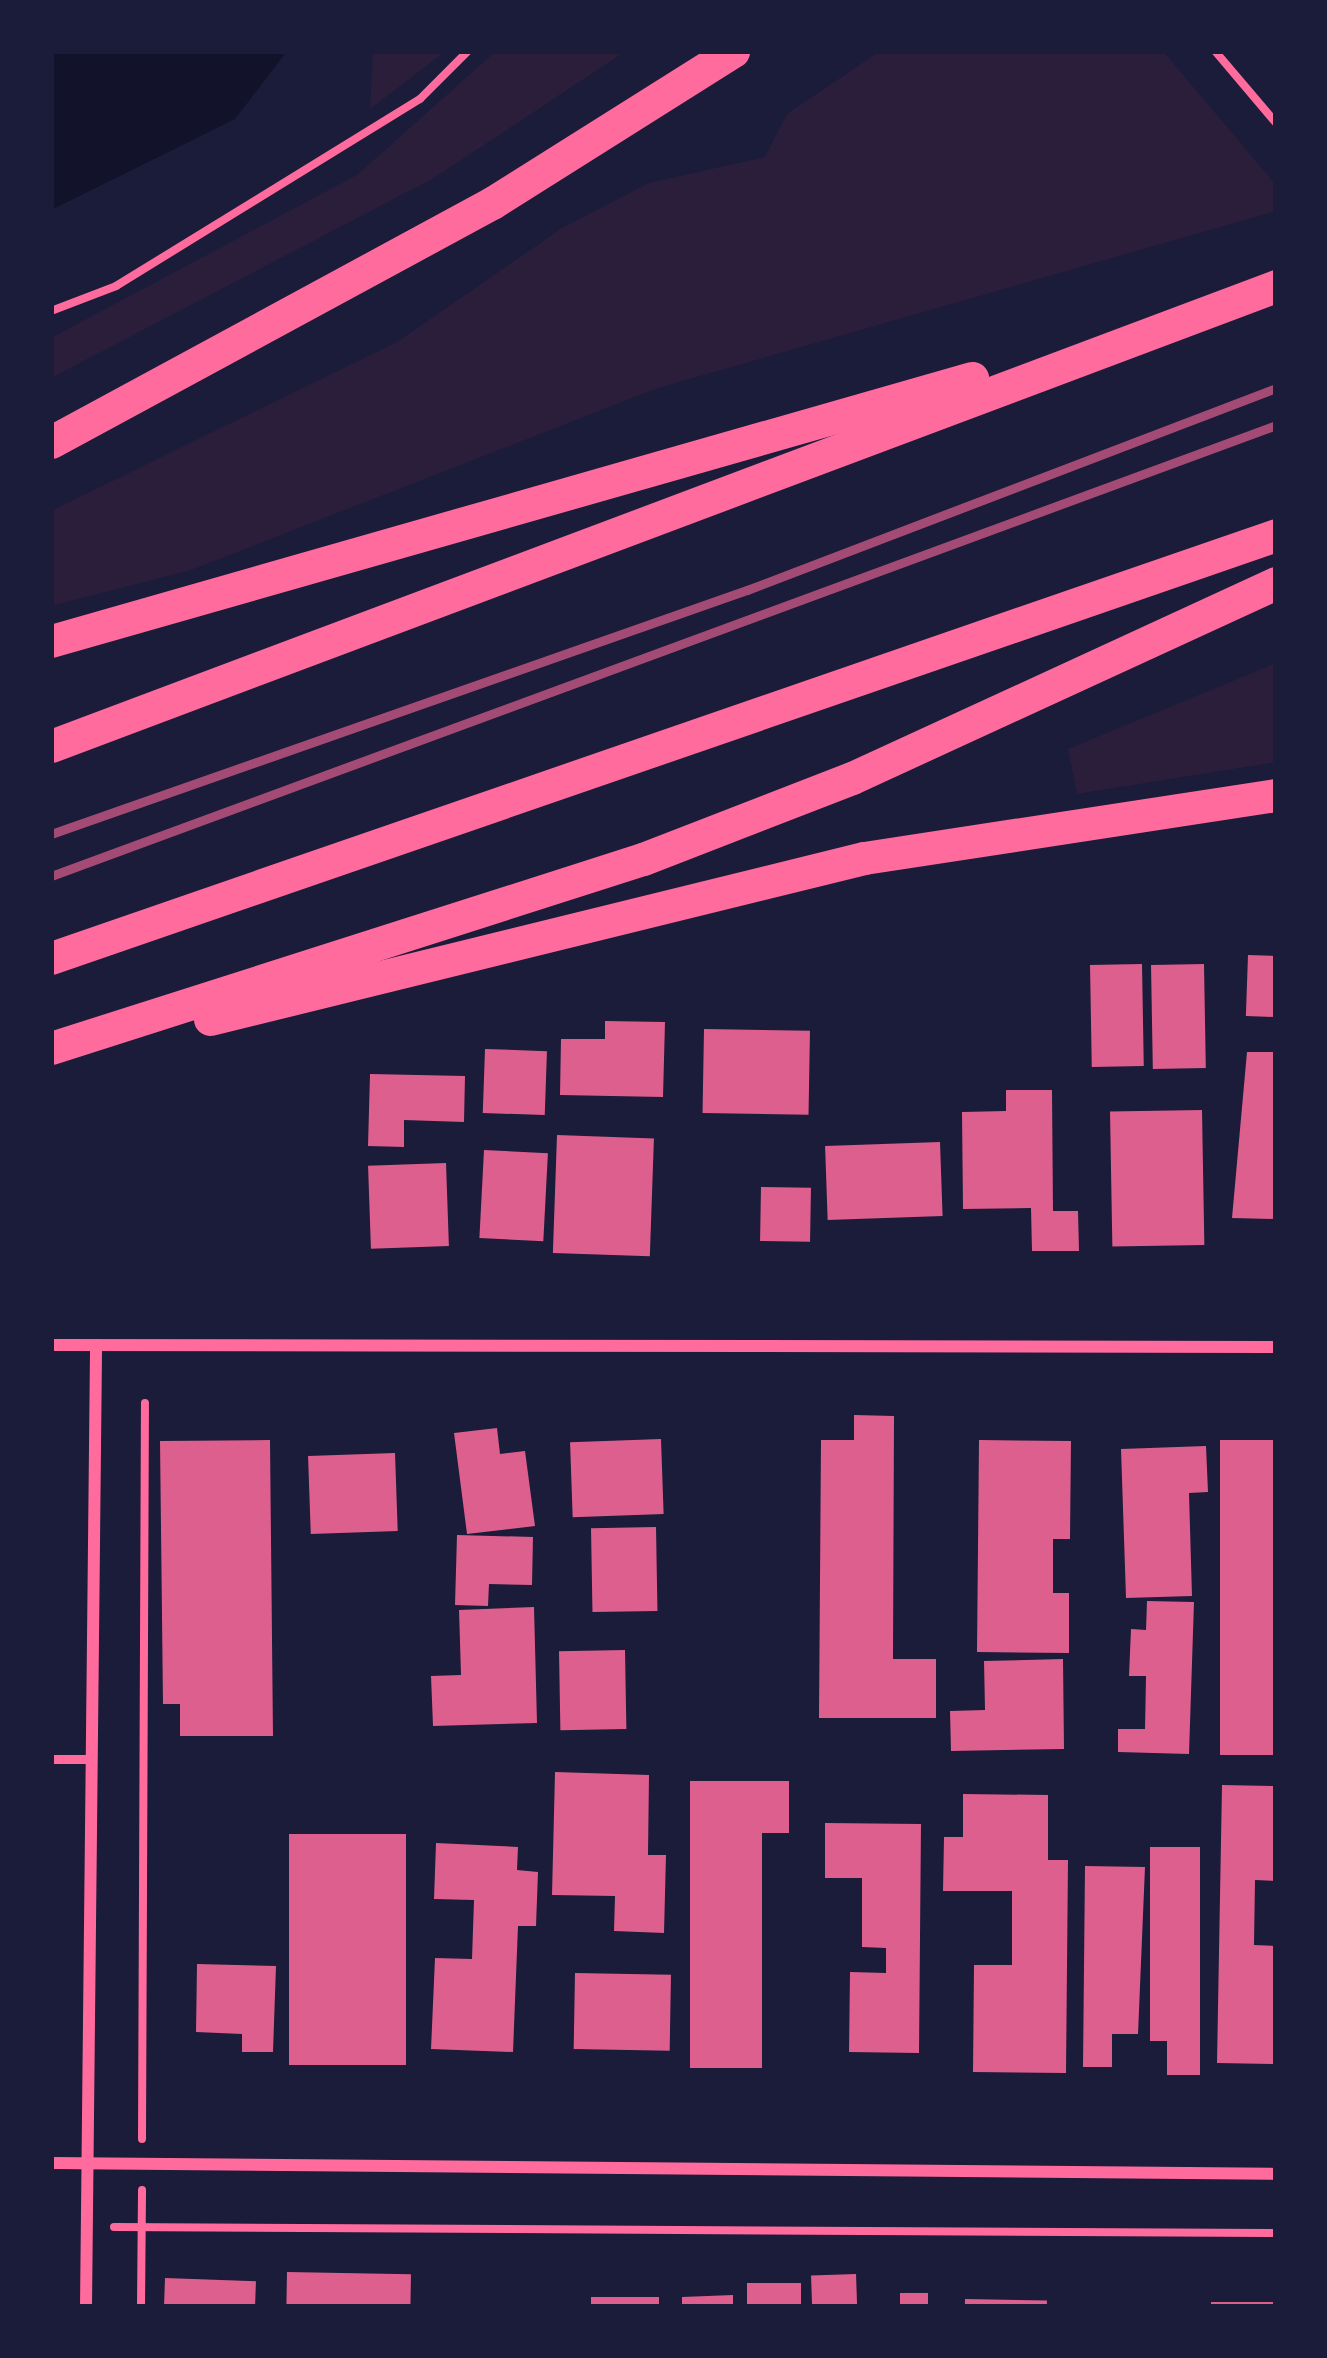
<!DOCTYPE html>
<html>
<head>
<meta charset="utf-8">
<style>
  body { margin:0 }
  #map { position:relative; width:1327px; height:2358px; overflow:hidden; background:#1b1b3a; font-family:Montserrat,sans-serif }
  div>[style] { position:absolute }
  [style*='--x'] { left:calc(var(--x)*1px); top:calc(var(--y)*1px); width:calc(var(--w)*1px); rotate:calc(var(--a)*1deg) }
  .green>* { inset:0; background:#2a1e3b }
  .water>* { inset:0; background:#12122b }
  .building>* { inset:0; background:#dd5f8e; transform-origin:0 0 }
  .path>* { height:8px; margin:-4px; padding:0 4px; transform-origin:4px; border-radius:4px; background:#ff6b9d }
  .service>* { height:9px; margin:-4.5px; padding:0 4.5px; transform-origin:4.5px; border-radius:4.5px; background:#ff6b9d }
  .minor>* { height:12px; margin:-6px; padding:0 6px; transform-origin:6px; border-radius:6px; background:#ff6b9d }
  .motorway>* { height:33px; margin:-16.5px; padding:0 16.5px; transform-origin:16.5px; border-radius:16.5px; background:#ff6b9d }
  .rail>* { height:9px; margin:-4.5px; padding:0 4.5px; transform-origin:4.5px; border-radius:4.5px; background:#a44b75 }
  span { translate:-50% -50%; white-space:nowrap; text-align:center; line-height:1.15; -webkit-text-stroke:9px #1b1b3a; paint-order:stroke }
  .frame { position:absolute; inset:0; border:54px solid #1b1b3a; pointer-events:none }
</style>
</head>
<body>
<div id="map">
  <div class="green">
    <div style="clip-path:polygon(373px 51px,446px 51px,370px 109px)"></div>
    <div style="clip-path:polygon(496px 51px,626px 51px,434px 178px,51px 378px,51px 338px,357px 175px)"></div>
    <div style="clip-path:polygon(880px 51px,1163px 51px,1276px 185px,1276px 211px,658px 388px,191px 570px,51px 606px,51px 511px,397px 342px,562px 228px,649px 183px,765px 157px,787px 114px)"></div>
    <div style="clip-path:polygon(1276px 663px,1276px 762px,1077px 794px,1068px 749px)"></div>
  </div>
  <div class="water">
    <div style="clip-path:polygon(51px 51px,287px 51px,235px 119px,51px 210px)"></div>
  </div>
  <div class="building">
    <div style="left:1248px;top:955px;width:28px;height:61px;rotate:2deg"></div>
    <div style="left:1142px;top:964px;width:102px;height:52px;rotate:89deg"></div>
    <div style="left:1204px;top:964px;width:104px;height:53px;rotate:89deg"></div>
    <div style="clip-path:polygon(605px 1021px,665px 1022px,663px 1097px,560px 1095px,561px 1039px,605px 1039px)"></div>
    <div style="left:704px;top:1029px;width:106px;height:84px;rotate:1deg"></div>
    <div style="left:485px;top:1049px;width:62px;height:64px;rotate:2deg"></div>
    <div style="clip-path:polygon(1247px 1052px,1276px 1052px,1276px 1219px,1232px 1218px)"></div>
    <div style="clip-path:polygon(370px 1074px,465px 1076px,464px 1122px,404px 1120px,404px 1147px,368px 1146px)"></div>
    <div style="clip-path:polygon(1006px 1090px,1052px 1090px,1053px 1211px,1078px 1211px,1079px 1251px,1032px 1251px,1031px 1208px,963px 1209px,962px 1112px,1006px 1111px)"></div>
    <div style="left:1202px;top:1110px;width:135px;height:92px;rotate:89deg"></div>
    <div style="left:557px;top:1135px;width:97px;height:118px;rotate:2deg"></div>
    <div style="left:940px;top:1142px;width:74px;height:115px;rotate:88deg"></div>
    <div style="left:484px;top:1150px;width:64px;height:88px;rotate:3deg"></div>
    <div style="left:446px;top:1163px;width:83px;height:78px;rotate:88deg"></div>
    <div style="left:761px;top:1187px;width:50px;height:54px;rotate:1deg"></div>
    <div style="clip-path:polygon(854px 1415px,894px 1416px,893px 1659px,936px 1659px,936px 1718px,819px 1718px,821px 1440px,854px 1440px)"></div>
    <div style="clip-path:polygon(497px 1428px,500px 1454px,525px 1451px,535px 1526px,467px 1534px,454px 1433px)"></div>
    <div style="left:661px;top:1439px;width:75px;height:91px;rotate:88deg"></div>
    <div style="clip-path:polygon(270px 1440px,273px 1736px,180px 1736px,180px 1704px,163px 1704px,160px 1441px)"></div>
    <div style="clip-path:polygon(979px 1440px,1071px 1441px,1070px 1539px,1053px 1539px,1053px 1593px,1069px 1593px,1069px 1653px,977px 1652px)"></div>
    <div style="left:1276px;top:1440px;width:315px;height:56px;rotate:90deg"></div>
    <div style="clip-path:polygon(1206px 1446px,1208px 1492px,1189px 1493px,1192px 1596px,1126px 1598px,1121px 1449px)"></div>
    <div style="left:395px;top:1453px;width:78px;height:87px;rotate:88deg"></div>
    <div style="left:656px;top:1527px;width:84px;height:65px;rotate:89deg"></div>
    <div style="clip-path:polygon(457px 1535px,533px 1537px,532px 1585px,489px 1584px,488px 1606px,455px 1605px)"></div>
    <div style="clip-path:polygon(1147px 1601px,1194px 1602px,1189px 1754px,1118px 1752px,1118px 1729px,1145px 1729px,1146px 1676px,1129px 1676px,1131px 1629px,1146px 1630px)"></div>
    <div style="clip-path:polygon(534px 1607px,537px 1723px,433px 1726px,431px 1676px,461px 1675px,459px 1610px)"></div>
    <div style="left:625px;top:1650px;width:79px;height:66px;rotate:89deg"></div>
    <div style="clip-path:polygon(1063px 1659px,1064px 1749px,951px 1751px,950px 1711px,985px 1710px,984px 1661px)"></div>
    <div style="clip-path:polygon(555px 1772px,649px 1775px,648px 1855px,666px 1855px,664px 1933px,614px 1931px,615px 1896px,552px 1895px)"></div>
    <div style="clip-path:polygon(690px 1781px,789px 1781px,789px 1833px,762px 1833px,762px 2068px,690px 2068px)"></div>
    <div style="clip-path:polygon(1222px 1785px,1276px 1786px,1276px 1881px,1255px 1880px,1254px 1945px,1276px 1946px,1276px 2064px,1217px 2063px)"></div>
    <div style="clip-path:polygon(963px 1794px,1048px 1795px,1048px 1860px,1068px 1860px,1066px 2073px,973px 2072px,974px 1965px,1012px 1965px,1012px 1891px,943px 1891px,944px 1837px,963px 1837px)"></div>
    <div style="clip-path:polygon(825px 1823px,921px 1824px,919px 2053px,849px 2052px,850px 1972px,886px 1973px,886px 1948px,862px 1947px,862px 1878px,825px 1878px)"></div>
    <div style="left:289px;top:1834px;width:117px;height:231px"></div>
    <div style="clip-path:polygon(436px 1843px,518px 1847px,517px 1870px,538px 1872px,536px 1926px,518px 1926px,513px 2052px,431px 2049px,435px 1958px,472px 1959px,474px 1900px,434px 1899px)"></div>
    <div style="clip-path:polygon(1150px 1847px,1200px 1847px,1200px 2075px,1167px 2075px,1167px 2041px,1150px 2041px)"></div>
    <div style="clip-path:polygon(1085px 1866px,1145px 1867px,1138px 2034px,1112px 2034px,1112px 2067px,1083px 2067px)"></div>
    <div style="clip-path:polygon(197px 1964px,276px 1966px,273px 2052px,242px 2052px,242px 2034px,196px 2032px)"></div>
    <div style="left:575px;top:1973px;width:96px;height:76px;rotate:1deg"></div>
    <div style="left:287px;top:2272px;width:124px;height:35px;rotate:1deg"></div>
    <div style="left:856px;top:2274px;width:33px;height:45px;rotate:88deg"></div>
    <div style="left:165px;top:2278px;width:91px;height:29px;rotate:2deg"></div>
    <div style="left:801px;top:2283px;width:24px;height:54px;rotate:90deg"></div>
    <div style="left:928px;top:2293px;width:14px;height:28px;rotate:90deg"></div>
    <div style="clip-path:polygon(733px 2295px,733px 2307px,682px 2307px,682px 2297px)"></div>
    <div style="left:591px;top:2297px;width:68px;height:10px"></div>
    <div style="left:965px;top:2299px;width:82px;height:8px;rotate:1deg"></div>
    <div style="left:1211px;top:2302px;width:65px;height:5px"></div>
  </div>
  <div class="path">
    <div style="--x:1215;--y:51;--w:94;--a:49.7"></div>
    <div style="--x:51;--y:311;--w:70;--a:-21"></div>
    <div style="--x:116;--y:286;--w:357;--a:-31.6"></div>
    <div style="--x:420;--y:99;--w:68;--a:-45"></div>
    <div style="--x:142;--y:2139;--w:736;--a:-89.77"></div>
    <div style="--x:114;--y:2227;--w:1162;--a:0.3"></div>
    <div style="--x:141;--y:2307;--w:117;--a:-89.5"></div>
  </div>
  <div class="service">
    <div style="--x:51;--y:1759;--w:40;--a:0"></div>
  </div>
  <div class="minor">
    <div style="--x:51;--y:1345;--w:1225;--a:0.09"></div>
    <div style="--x:51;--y:2163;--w:1225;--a:0.51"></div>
    <div style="--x:86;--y:2307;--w:962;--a:-89.4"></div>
  </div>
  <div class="motorway">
    <div style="--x:51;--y:442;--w:502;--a:-28.46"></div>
    <div style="--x:492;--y:203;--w:285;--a:-32.2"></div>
    <div style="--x:51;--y:641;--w:958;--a:-15.94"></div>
    <div style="--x:51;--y:746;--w:1309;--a:-20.58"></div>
    <div style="--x:51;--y:958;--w:1296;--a:-19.05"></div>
    <div style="--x:210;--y:1019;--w:674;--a:-13.83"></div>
    <div style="--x:864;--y:858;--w:417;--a:-8.7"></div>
    <div style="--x:51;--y:1048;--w:621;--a:-17.71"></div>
    <div style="--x:643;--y:859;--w:224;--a:-21.2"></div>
    <div style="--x:852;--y:778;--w:467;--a:-24.7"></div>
  </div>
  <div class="rail">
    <div style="--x:51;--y:834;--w:738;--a:-19.32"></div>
    <div style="--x:747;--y:590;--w:566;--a:-20.9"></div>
    <div style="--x:51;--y:876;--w:1305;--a:-20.21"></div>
  </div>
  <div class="frame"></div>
</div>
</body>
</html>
